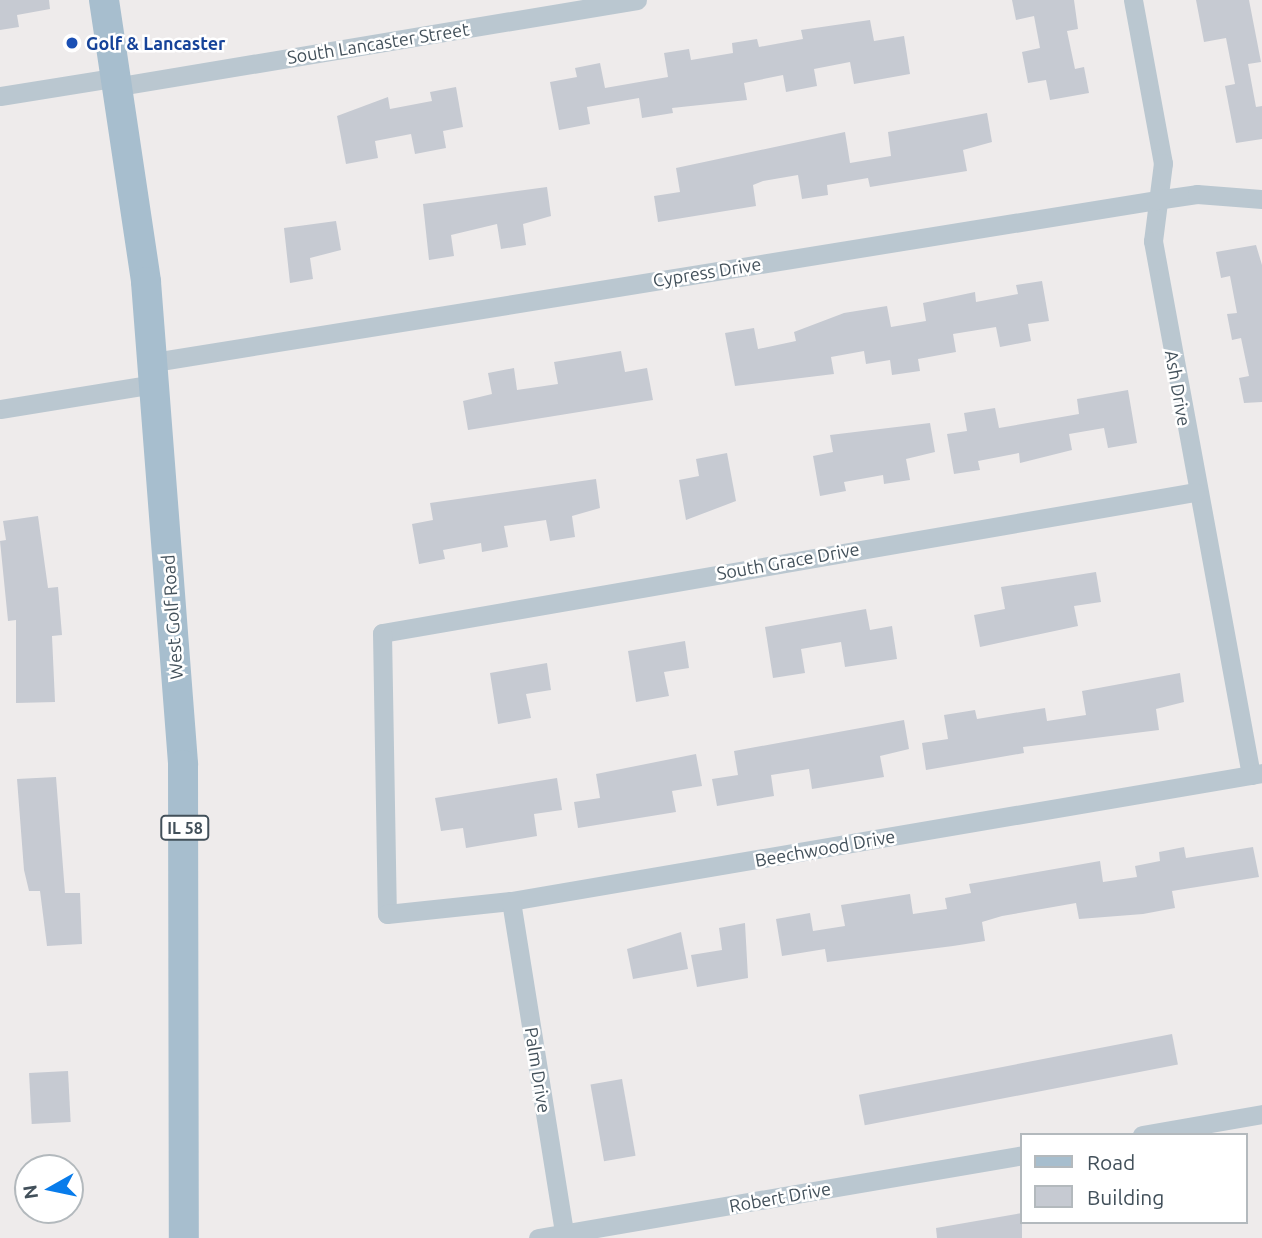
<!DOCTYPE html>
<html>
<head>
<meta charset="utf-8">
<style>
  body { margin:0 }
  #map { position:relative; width:1262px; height:1238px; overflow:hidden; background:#eeebeb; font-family:Ubuntu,sans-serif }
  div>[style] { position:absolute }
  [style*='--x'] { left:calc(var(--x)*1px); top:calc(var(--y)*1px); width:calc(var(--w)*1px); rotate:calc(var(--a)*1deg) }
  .building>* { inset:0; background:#c6cad2; transform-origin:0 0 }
  .minor>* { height:19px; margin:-9.5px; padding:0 9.5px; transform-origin:9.5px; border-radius:9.5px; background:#bac7d0 }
  .primary>* { height:30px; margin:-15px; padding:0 15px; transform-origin:15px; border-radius:15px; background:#a7bece }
  .dots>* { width:19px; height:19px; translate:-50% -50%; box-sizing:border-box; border:4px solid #fff; border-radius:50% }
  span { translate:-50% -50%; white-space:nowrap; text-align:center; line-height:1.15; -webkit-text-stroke:5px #fff; paint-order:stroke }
  .shield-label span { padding:2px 5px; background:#fff; border:2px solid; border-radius:5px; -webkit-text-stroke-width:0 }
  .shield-label { font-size:16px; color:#42505a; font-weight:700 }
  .transit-label { font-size:18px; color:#164399; font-weight:700 }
  .left { translate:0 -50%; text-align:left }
  .street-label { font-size:18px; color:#42505a }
  .legend { position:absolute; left:1020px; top:1133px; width:228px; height:91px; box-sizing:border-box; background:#fff; border:2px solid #b3b9bd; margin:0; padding:9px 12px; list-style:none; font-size:21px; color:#42505a }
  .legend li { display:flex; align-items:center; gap:14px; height:35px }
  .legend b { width:35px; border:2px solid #b3b9bd }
  .north { position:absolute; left:14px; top:1154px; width:70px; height:70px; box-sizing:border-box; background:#fff; border:2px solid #b3b9bd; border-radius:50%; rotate:261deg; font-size:19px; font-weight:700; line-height:28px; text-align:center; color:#42505a }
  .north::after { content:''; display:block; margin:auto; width:24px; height:32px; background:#087ceb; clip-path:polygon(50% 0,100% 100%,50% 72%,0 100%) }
</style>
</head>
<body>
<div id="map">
  <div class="building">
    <div style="clip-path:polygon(0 0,49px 0,50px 9px,17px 15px,19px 27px,0 30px)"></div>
    <div style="clip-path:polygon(1012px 0,1074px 0,1078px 29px,1067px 31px,1075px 69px,1084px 67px,1089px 93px,1050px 100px,1046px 80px,1028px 83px,1022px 52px,1040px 48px,1034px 16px,1016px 20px)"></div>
    <div style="clip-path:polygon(1196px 0,1249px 0,1261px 62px,1248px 64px,1256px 107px,1262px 106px,1262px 139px,1236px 143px,1225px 86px,1235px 84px,1226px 38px,1204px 42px)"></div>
    <div style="clip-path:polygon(870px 20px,874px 41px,904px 36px,910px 74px,854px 84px,850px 62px,814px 69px,817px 86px,786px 92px,783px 75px,744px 83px,747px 100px,672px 108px,673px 113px,642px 118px,639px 98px,587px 107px,590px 124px,559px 130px,550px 82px,577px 77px,575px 68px,600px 63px,605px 88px,668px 77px,664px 53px,689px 49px,691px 60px,733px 53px,732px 43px,757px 39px,759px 47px,803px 39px,801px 30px)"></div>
    <div style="clip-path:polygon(456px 87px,463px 127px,443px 131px,446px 148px,415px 154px,411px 134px,375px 141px,378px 158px,346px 164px,337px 116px,388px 97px,390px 109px,432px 101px,430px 92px)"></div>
    <div style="clip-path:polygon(987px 113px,992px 142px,963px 150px,967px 171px,870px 187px,868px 178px,827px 185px,828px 195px,802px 199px,798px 175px,763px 181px,753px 185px,756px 206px,658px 222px,654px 196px,680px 192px,676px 168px,845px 132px,850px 163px,891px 156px,888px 132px)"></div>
    <div style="clip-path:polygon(547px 187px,551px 216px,523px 224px,526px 245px,501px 249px,497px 224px,451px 235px,454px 256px,429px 260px,423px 204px)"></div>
    <div style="clip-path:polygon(336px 221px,341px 250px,310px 258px,313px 279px,290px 283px,284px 228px)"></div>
    <div style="clip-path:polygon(1256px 245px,1262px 265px,1262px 402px,1244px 403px,1239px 378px,1249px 376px,1241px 338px,1232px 340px,1227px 314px,1237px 313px,1230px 276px,1221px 278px,1216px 252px)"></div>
    <div style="clip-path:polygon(1042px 281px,1049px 321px,1028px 324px,1031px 341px,1000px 347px,996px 327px,953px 334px,956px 352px,918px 359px,920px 371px,892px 375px,890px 360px,866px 364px,864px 351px,831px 357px,834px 374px,735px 386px,725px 333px,754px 328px,758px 349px,796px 341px,794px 332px,844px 313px,887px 306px,891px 327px,926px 321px,923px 303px,975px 292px,976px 302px,1018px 294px,1016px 285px)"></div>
    <div style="clip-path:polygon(621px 351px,625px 372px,647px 368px,653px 400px,468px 430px,463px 401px,492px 394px,488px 373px,514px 368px,517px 390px,558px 384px,554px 362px)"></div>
    <div style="clip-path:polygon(1128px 390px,1137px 443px,1108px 448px,1104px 428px,1069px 434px,1072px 450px,1020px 463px,1019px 453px,978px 461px,980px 470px,954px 474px,947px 434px,967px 431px,964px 413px,995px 408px,999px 428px,1079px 414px,1077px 399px)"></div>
    <div style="clip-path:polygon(930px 423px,935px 452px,906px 459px,910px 480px,884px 484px,883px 475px,844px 482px,846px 491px,820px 496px,813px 456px,833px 452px,830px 435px)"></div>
    <div style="clip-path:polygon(727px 453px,736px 501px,686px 520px,679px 480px,699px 476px,696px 459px)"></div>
    <div style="clip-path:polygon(596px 479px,600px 508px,572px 516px,575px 537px,550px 541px,546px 520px,504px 526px,508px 547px,482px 552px,481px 543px,443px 550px,445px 559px,419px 564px,412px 524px,433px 520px,430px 503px)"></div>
    <div style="clip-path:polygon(38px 516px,48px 588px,58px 587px,62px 635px,52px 636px,55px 702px,16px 703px,16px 620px,8px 621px,0 541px,6px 540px,3px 521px)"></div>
    <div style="clip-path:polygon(1096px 572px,1101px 602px,1074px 606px,1078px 626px,980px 647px,974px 615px,1005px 609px,1001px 587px)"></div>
    <div style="clip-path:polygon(866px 609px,870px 630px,892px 626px,897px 659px,845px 667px,841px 642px,801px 649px,805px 673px,773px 678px,765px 627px)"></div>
    <div style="clip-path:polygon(685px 641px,689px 668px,664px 672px,669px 696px,636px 702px,628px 651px)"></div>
    <div style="clip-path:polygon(547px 663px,551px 690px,526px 694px,531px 718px,498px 724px,490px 673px)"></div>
    <div style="clip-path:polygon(1180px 673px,1184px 702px,1156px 709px,1159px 730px,1023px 747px,1024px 753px,926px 770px,922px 743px,948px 739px,944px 715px,975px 710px,977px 719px,1045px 708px,1047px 721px,1086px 715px,1082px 691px)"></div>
    <div style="clip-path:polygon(904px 720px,909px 749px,880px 756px,884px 777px,812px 789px,809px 769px,771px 775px,774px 796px,717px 806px,712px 779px,738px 775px,734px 751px)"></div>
    <div style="clip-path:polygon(696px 754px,702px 786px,672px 791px,676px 812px,578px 828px,574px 802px,600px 798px,596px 774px)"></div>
    <div style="clip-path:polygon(56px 777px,65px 893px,80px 893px,82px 944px,47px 946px,40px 891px,29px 891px,24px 870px,17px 779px)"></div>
    <div style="clip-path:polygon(557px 778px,562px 810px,534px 814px,537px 836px,466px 848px,463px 828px,441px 831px,435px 798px)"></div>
    <div style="clip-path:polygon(1184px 847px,1186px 858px,1253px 847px,1259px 877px,1172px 891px,1175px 908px,1143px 914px,1079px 919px,1076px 903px,1002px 916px,982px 922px,985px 941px,953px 946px,827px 962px,825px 949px,782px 956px,776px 919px,810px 913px,813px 931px,845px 926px,841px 905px,910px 894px,913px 914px,947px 909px,945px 898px,971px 893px,969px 884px,1100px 861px,1103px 882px,1137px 877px,1135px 866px,1160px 861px,1159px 852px)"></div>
    <div style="clip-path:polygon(745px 923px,748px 978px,697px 987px,691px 955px,722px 950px,719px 928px)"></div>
    <div style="clip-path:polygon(681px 932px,688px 969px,633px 979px,627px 949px)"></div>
    <div style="left:1172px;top:1034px;width:31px;height:319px;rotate:79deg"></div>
    <div style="left:68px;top:1071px;width:51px;height:39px;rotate:87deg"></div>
    <div style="left:622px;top:1079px;width:78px;height:32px;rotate:80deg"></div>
    <div style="clip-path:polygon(1022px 1213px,1022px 1238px,937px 1238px,936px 1228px)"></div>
  </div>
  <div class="minor">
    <div style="--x:1133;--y:0;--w:166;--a:79.6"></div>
    <div style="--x:1163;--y:163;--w:79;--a:97.3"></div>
    <div style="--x:1153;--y:241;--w:543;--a:79.6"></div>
    <div style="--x:120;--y:86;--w:524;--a:-9.44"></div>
    <div style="--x:0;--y:96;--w:121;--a:-9.1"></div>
    <div style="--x:154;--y:362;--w:1015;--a:-9.18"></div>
    <div style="--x:1156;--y:200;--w:41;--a:-8.3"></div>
    <div style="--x:1197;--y:194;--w:65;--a:4.4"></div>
    <div style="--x:0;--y:409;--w:157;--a:-9.2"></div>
    <div style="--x:1195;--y:492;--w:825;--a:170.16"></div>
    <div style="--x:382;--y:633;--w:281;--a:89"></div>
    <div style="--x:387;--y:914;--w:125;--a:-6"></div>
    <div style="--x:511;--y:901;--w:762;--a:-9.67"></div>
    <div style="--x:511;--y:901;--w:341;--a:80.9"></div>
    <div style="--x:1142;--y:1135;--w:122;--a:-9.9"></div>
    <div style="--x:538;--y:1238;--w:491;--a:-9.7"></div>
  </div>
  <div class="primary">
    <div style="--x:104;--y:0;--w:285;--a:81.5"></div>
    <div style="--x:146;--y:282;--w:484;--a:85.6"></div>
    <div style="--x:183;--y:765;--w:473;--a:89.9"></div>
  </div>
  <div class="dots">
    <div style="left:72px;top:43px;background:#1a4fb4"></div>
  </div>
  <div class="shield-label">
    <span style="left:185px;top:828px">IL 58</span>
  </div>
  <div class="transit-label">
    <span class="left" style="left:86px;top:43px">Golf &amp; Lancaster</span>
  </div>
  <div class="street-label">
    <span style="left:378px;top:43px;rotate:-9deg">South Lancaster Street</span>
    <span style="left:707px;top:272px;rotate:-9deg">Cypress Drive</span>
    <span style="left:1178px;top:388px;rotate:80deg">Ash Drive</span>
    <span style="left:788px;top:561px;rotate:-10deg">South Grace Drive</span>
    <span style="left:172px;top:617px;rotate:-94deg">West Golf Road</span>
    <span style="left:825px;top:848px;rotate:-10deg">Beechwood Drive</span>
    <span style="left:538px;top:1070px;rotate:81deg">Palm Drive</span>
    <span style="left:780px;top:1197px;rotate:-10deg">Robert Drive</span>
  </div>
  <ul class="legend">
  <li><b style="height:9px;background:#a7bece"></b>Road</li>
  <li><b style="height:19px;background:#c6cad2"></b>Building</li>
  </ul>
  <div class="north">N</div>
</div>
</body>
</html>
